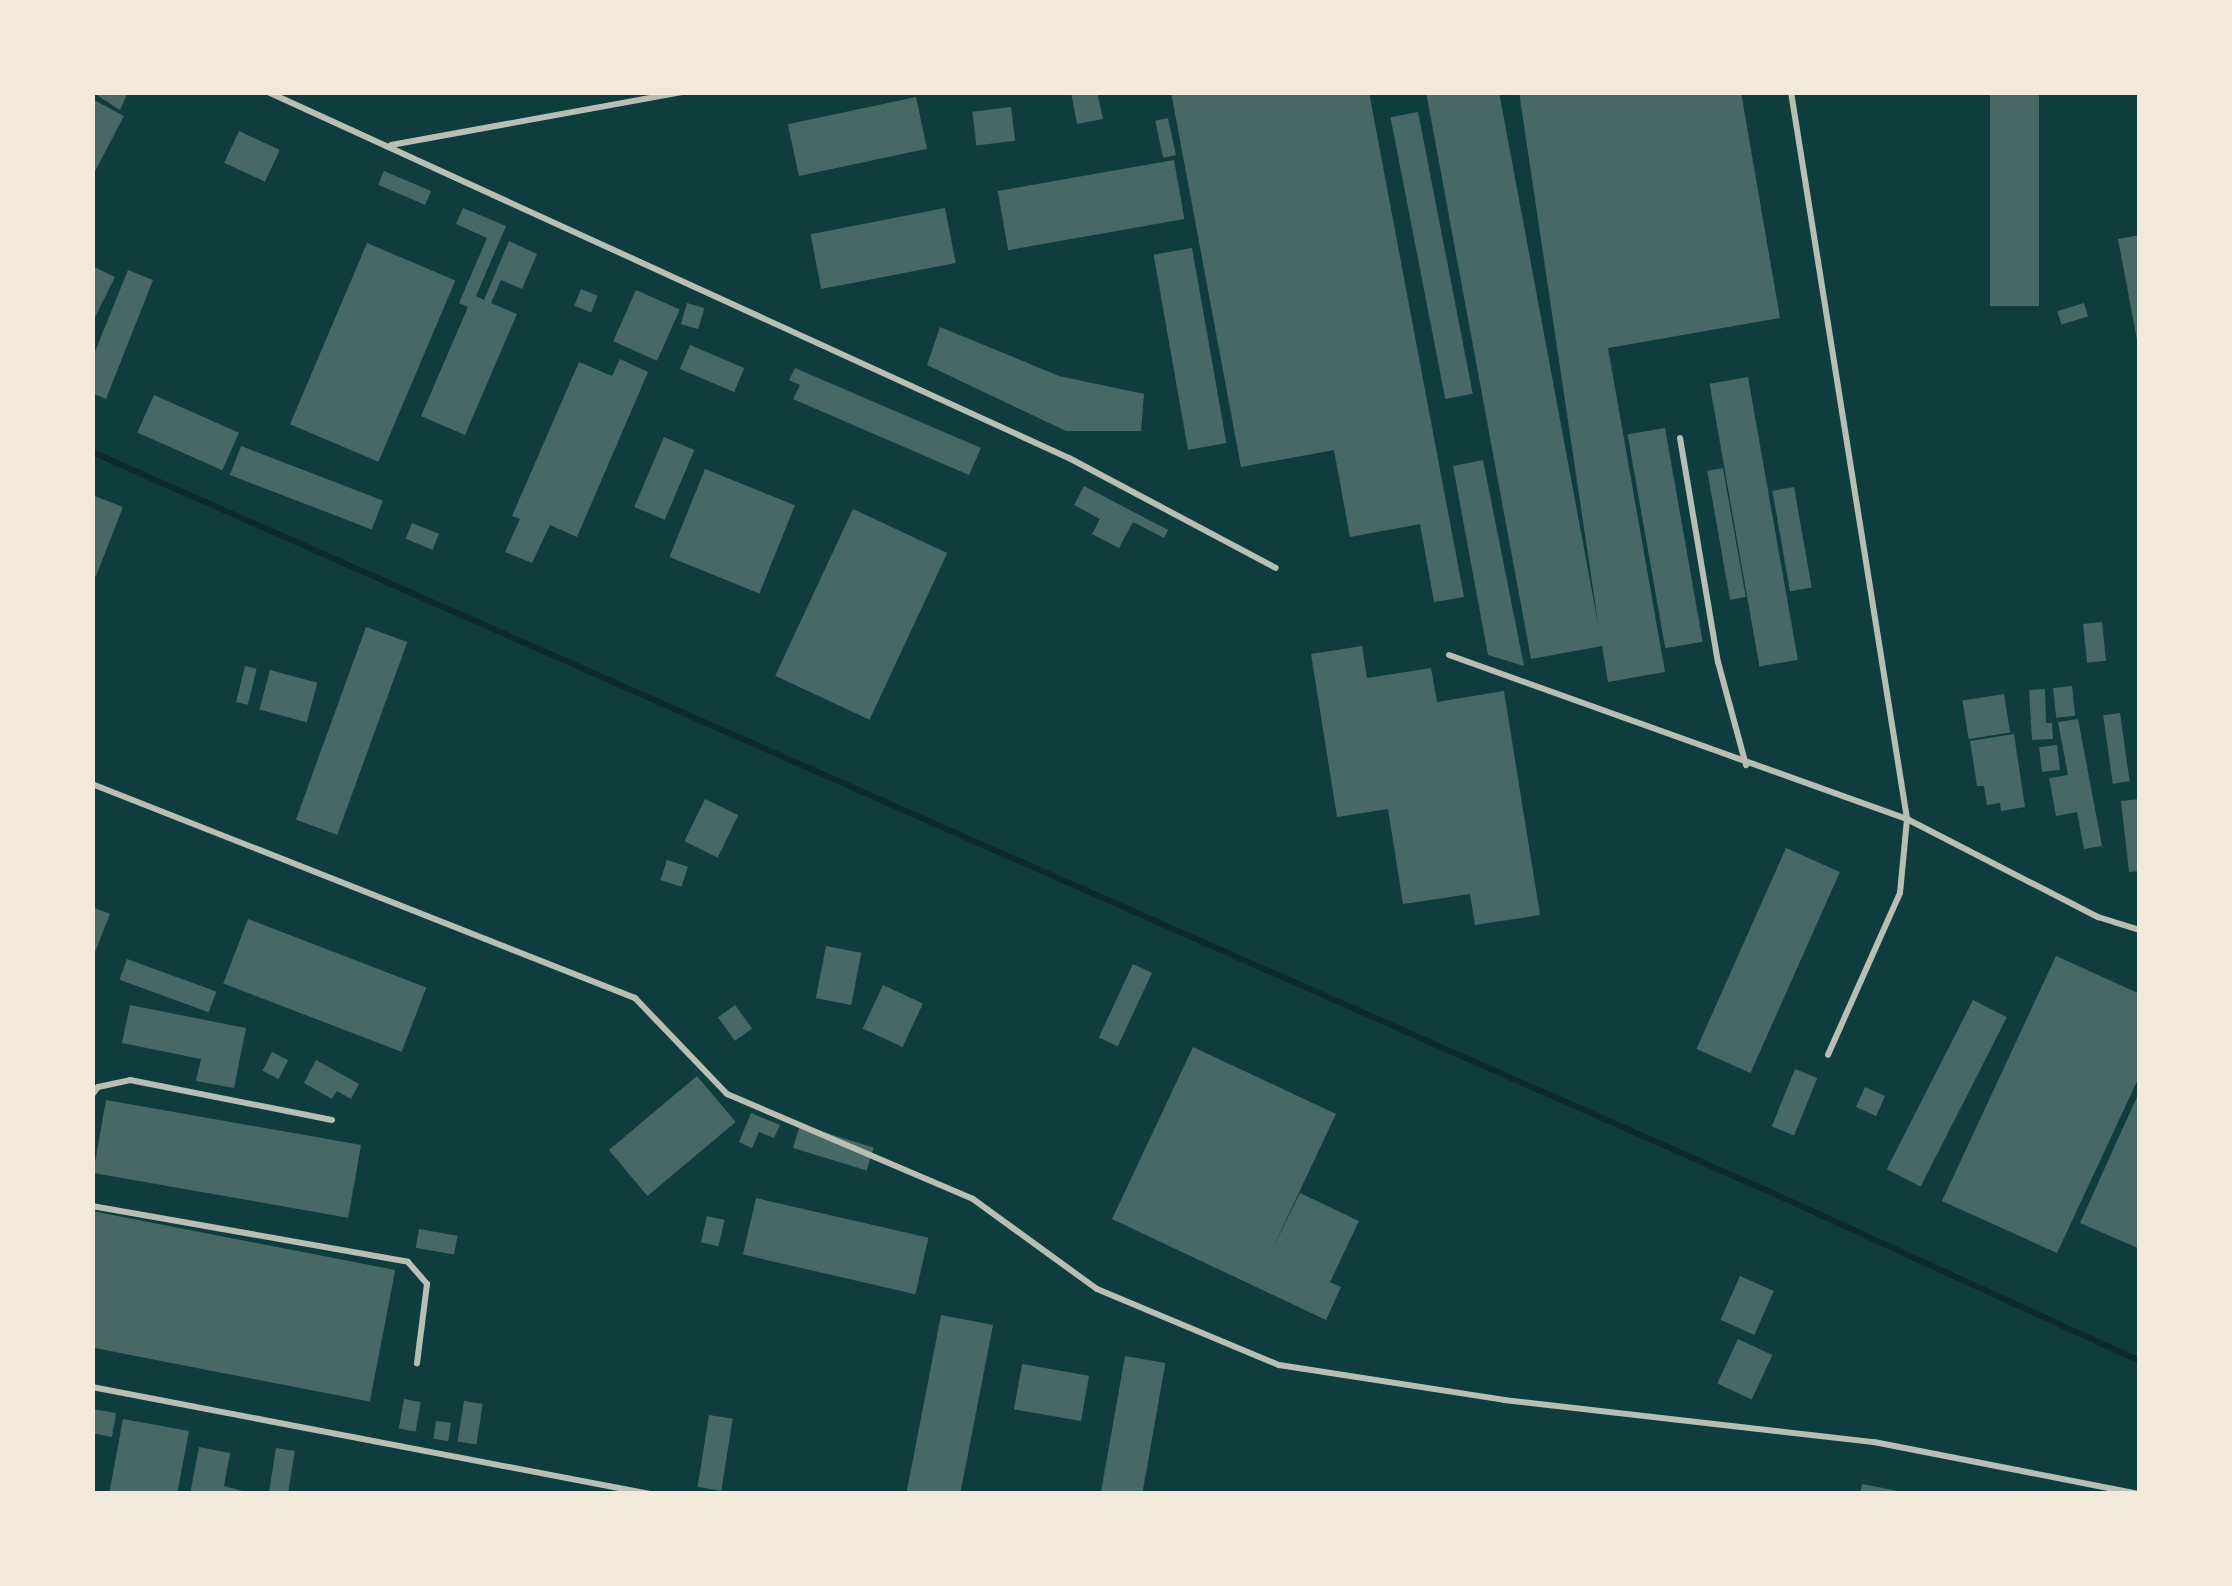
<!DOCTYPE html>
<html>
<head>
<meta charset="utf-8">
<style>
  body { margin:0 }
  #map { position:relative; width:2232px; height:1586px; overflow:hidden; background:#0f3d3e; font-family:"Noto Sans",sans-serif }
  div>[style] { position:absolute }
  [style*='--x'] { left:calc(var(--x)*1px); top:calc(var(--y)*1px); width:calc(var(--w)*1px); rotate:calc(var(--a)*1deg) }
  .stream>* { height:6px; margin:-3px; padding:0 3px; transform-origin:3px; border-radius:3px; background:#0a2a2b }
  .building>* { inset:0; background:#486865; transform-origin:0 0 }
  .service>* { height:6px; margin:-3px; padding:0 3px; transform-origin:3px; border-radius:3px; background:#b8beb3 }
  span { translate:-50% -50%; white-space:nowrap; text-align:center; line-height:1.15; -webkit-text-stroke:10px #f1e9da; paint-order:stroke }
  .frame { position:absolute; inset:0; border:95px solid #f1e9da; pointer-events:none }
</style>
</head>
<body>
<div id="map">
  <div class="stream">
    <div style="--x:92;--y:452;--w:1842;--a:23.8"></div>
    <div style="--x:1777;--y:1195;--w:399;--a:24.6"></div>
  </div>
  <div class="building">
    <div style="clip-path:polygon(92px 92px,128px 92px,120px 110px)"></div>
    <div style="clip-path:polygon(1071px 92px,1097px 92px,1103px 119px,1077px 124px)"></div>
    <div style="clip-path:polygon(1171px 92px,1369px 92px,1464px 597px,1434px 602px,1420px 524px,1350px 537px,1334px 450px,1241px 467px)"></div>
    <div style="clip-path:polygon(1426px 92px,1499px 92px,1599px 629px,1519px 92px,1741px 92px,1780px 318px,1608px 348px,1665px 672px,1608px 682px,1602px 646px,1531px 659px)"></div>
    <div style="left:1990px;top:92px;width:49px;height:214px"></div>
    <div style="left:916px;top:97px;width:53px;height:131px;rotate:78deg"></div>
    <div style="clip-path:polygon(92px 99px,124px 116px,92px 177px)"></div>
    <div style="left:1011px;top:107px;width:34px;height:39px;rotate:83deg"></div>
    <div style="left:1418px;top:112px;width:287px;height:28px;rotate:79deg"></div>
    <div style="left:1168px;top:118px;width:38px;height:13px;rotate:78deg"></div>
    <div style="left:239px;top:131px;width:45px;height:35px;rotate:25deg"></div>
    <div style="left:1174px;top:160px;width:60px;height:179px;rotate:80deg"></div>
    <div style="left:384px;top:171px;width:51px;height:15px;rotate:23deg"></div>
    <div style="clip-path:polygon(463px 208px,506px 226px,476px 296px,484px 300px,509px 241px,537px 254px,522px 289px,501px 280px,491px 303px,517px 314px,465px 435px,421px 416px,468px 307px,459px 303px,487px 238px,456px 224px)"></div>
    <div style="left:945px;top:208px;width:56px;height:137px;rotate:79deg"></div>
    <div style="clip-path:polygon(2140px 235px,2140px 345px,2138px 345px,2118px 239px)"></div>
    <div style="left:367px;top:243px;width:96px;height:197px;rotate:23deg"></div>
    <div style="left:1192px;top:248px;width:198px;height:39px;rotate:80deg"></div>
    <div style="clip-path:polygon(92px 266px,115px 277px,92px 323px)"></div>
    <div style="clip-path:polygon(128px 270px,153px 280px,106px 399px,92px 393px,92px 359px)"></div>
    <div style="left:581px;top:289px;width:18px;height:18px;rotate:22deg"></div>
    <div style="left:636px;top:290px;width:48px;height:56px;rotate:24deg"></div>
    <div style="left:687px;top:303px;width:18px;height:22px;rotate:16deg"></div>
    <div style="left:2084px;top:303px;width:14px;height:28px;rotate:73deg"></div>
    <div style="clip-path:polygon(940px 327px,1059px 376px,1144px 394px,1141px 431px,1066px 431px,927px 365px)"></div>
    <div style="left:690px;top:345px;width:59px;height:26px;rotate:23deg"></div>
    <div style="clip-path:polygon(620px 359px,648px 372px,577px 537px,550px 525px,532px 563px,505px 552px,520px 519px,512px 516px,579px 362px,612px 376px)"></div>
    <div style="clip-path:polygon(795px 368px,981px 448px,969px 475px,793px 399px,800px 385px,789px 380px)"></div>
    <div style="left:1748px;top:377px;width:287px;height:39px;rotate:80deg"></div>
    <div style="left:154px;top:395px;width:93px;height:41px;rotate:24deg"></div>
    <div style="left:1665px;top:428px;width:217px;height:38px;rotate:80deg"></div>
    <div style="left:664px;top:437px;width:33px;height:76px;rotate:23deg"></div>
    <div style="left:241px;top:446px;width:152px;height:31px;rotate:21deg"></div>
    <div style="clip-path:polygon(1483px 460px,1524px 666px,1488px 655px,1453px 466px)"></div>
    <div style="left:1723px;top:468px;width:131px;height:16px;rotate:80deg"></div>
    <div style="left:705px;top:469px;width:97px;height:95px;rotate:22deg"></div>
    <div style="clip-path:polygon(1084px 486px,1168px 530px,1164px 538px,1133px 522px,1119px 548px,1092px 534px,1100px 519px,1074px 505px)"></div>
    <div style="left:1794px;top:487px;width:102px;height:22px;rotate:80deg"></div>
    <div style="clip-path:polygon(92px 495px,123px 507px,96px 576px,92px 575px)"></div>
    <div style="left:853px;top:509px;width:104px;height:184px;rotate:25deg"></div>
    <div style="left:412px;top:523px;width:29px;height:17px;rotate:22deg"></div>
    <div style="left:2102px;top:622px;width:39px;height:19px;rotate:84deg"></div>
    <div style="left:366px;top:627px;width:44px;height:205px;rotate:20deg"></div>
    <div style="clip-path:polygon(1362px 646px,1367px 678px,1431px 668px,1437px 702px,1504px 691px,1540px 915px,1475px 925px,1470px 894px,1403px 904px,1388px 809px,1337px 817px,1311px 654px)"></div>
    <div style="left:245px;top:666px;width:12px;height:37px;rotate:14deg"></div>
    <div style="left:270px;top:670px;width:49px;height:41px;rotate:15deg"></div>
    <div style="left:2072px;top:686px;width:30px;height:19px;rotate:84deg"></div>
    <div style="clip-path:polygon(2045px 689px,2046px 723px,2052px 723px,2053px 739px,2032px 740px,2029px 690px)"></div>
    <div style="left:2004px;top:694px;width:39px;height:42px;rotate:81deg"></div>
    <div style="left:2120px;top:713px;width:69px;height:17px;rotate:82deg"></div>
    <div style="clip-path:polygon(2078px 719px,2102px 846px,2084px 849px,2077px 812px,2056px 816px,2049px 778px,2068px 775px,2058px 722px)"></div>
    <div style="clip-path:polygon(2014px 734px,2025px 807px,2001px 811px,2000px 803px,1987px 805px,1984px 786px,1977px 786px,1970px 741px)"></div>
    <div style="left:2057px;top:745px;width:25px;height:18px;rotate:83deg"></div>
    <div style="left:705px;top:799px;width:37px;height:47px;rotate:26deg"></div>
    <div style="clip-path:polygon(2139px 799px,2140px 871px,2129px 872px,2121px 801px)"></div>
    <div style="left:1786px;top:848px;width:59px;height:220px;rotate:24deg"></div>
    <div style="left:667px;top:860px;width:22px;height:21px;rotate:18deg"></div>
    <div style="clip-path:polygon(92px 907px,110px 914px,93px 957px,92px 957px)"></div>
    <div style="left:248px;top:919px;width:191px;height:69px;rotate:21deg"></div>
    <div style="left:826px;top:946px;width:36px;height:53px;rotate:11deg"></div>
    <div style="clip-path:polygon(2056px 956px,2140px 994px,2140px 1075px,2057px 1253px,1942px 1201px)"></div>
    <div style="left:127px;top:959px;width:95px;height:22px;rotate:20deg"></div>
    <div style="left:1133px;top:964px;width:21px;height:81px;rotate:25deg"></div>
    <div style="left:883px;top:985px;width:44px;height:48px;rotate:25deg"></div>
    <div style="left:1973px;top:1000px;width:38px;height:190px;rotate:27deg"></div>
    <div style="clip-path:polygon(130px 1005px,246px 1028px,234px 1088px,196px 1081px,201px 1059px,122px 1043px)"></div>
    <div style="left:735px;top:1005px;width:29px;height:21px;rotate:54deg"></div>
    <div style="clip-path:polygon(1193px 1047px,1336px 1114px,1270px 1254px,1300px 1193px,1359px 1221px,1330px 1282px,1341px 1287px,1326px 1320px,1112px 1219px)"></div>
    <div style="left:272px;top:1052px;width:18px;height:21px;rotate:27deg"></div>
    <div style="clip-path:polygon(316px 1060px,359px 1084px,351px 1099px,337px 1091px,332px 1099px,304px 1083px)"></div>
    <div style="left:1795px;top:1069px;width:24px;height:62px;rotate:22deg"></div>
    <div style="left:697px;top:1076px;width:60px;height:115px;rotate:50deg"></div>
    <div style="left:1865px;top:1087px;width:22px;height:22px;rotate:24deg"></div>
    <div style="clip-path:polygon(2140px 1090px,2140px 1249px,2080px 1223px)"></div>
    <div style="left:106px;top:1100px;width:259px;height:74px;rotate:10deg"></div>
    <div style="clip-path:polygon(751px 1113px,780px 1125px,774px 1138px,759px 1132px,752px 1148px,739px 1142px)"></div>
    <div style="left:800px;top:1125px;width:77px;height:24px;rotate:17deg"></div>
    <div style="left:756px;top:1198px;width:177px;height:58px;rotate:13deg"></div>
    <div style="left:92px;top:1211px;width:309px;height:134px;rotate:11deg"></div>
    <div style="left:707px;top:1216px;width:18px;height:27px;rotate:13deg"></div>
    <div style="left:419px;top:1229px;width:39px;height:19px;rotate:10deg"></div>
    <div style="left:1740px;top:1276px;width:37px;height:48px;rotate:24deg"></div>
    <div style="left:941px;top:1315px;width:53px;height:182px;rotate:11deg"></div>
    <div style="left:1738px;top:1339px;width:38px;height:49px;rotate:25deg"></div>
    <div style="left:1125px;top:1356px;width:41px;height:140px;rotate:10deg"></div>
    <div style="left:1022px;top:1364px;width:68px;height:46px;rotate:10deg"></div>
    <div style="left:404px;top:1399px;width:17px;height:30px;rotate:10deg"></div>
    <div style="left:464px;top:1401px;width:19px;height:41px;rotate:9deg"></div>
    <div style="clip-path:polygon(92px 1409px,116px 1413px,112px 1437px,92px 1433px)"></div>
    <div style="left:709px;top:1415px;width:24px;height:73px;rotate:9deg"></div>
    <div style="clip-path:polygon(123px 1419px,189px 1431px,177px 1494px,109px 1494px)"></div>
    <div style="left:436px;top:1421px;width:15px;height:18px;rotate:8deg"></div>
    <div style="clip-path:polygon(199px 1447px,230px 1453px,224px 1486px,254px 1494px,190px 1494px)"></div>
    <div style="left:276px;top:1448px;width:19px;height:47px;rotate:9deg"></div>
    <div style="clip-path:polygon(1862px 1484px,1904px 1492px,1904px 1494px,1860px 1494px)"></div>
  </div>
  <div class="service">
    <div style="--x:268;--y:92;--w:881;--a:24.56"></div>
    <div style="--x:1069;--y:458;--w:234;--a:28"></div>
    <div style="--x:1791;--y:92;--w:736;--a:80.93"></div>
    <div style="--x:1907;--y:819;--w:215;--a:27.2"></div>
    <div style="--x:2098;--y:917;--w:44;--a:17.2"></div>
    <div style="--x:391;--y:145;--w:297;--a:-10.3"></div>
    <div style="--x:1680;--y:438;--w:227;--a:80.4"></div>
    <div style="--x:1718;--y:662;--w:107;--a:74.8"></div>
    <div style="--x:1449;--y:655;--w:486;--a:19.7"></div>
    <div style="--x:1907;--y:819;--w:74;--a:95.4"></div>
    <div style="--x:1900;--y:893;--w:177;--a:114"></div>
    <div style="--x:92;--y:784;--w:584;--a:21.51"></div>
    <div style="--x:635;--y:998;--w:133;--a:46.2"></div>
    <div style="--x:727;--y:1094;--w:267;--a:23.1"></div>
    <div style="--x:973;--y:1199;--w:153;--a:36"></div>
    <div style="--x:1097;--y:1289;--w:197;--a:22.7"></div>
    <div style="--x:1279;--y:1365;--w:228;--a:8.8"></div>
    <div style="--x:1504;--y:1400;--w:372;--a:6.5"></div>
    <div style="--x:1874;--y:1442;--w:270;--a:11.1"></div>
    <div style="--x:92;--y:1095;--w:10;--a:-53"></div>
    <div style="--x:98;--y:1087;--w:33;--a:-12"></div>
    <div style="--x:130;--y:1080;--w:206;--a:11.2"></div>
    <div style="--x:92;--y:1206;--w:321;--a:10"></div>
    <div style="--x:408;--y:1262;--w:29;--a:49"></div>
    <div style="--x:427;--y:1284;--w:80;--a:97.2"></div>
    <div style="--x:92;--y:1387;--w:568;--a:10.86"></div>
  </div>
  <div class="frame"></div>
</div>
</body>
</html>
